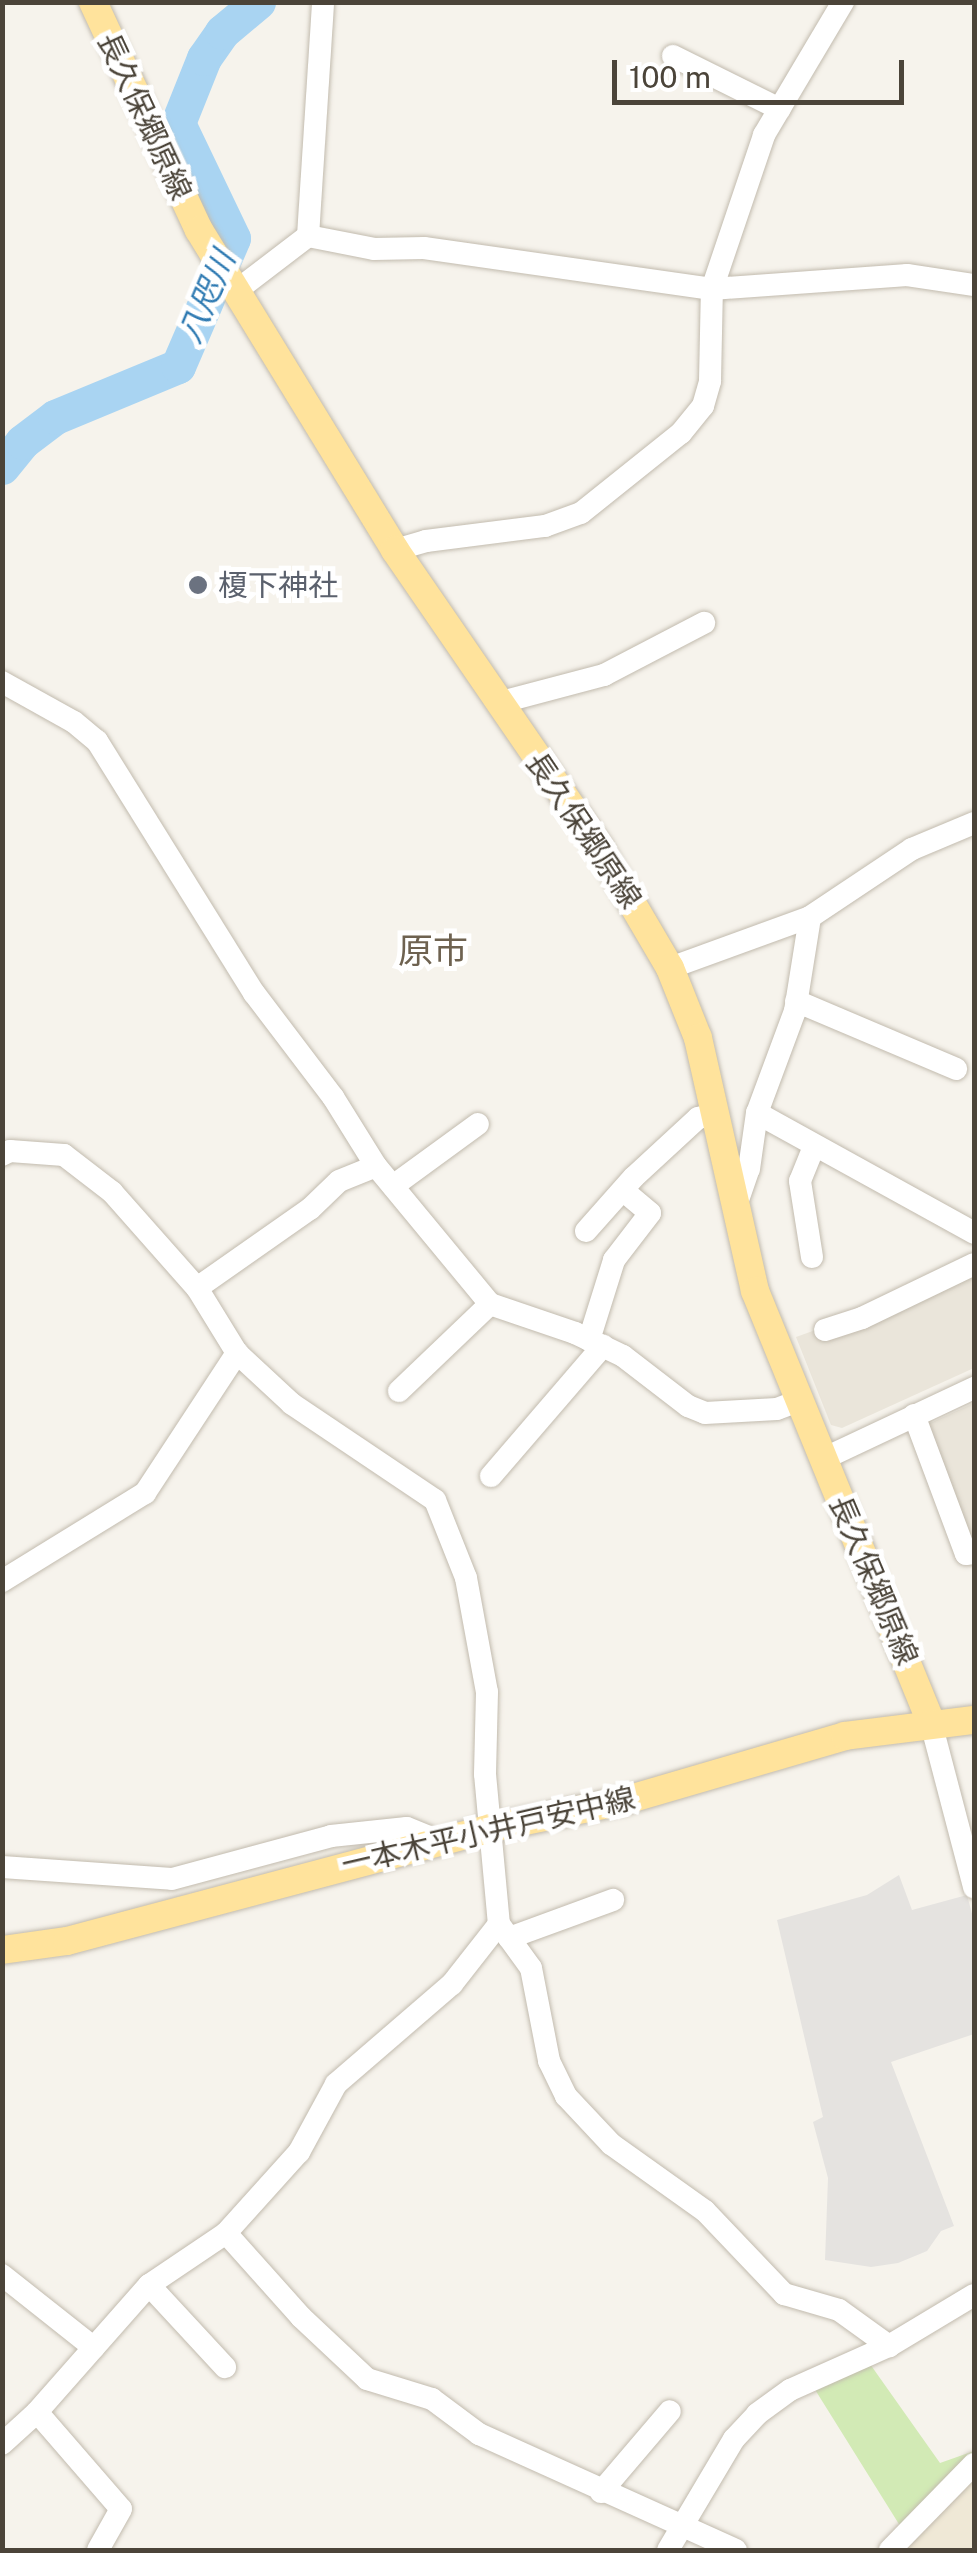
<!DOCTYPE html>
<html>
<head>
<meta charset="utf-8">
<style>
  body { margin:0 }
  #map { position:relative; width:977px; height:2553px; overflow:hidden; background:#f6f3ec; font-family:"Public Sans","Noto Sans JP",sans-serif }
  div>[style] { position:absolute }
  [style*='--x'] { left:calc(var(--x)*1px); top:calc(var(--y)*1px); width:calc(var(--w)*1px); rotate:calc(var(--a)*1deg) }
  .residential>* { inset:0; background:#eae5da }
  .education>* { inset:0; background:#efe8d6 }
  .green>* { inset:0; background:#d2eab5 }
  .parking>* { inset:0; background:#e5e3e0 }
  .river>* { height:35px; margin:-17.5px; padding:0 17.5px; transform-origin:17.5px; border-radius:17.5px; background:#a9d4f2 }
  .roads { filter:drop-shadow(0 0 2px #c2bbae) drop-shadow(0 0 2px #c2bbae) }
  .minor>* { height:22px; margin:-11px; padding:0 11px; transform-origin:11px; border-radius:11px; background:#fff }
  .major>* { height:28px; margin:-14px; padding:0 14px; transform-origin:14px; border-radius:14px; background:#ffe39c }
  .dots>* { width:28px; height:28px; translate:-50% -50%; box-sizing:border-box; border:5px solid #fff; border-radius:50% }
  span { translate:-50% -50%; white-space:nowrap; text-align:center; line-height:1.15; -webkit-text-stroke:10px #fff; paint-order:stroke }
  .street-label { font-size:30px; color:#4b4439 }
  .worship-label { font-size:30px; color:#5b616d }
  .left { translate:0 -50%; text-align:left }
  .water-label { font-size:32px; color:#2e7ab2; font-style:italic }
  .quarter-label { font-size:35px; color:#6e6250 }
  .frame { position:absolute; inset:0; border:5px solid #4b4439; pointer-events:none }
  .scale { position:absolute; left:612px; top:60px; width:292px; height:45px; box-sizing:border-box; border:5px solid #4b4439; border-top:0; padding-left:12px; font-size:30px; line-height:35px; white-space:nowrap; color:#4b4439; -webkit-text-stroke:8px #fff; paint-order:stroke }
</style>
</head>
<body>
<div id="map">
  <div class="residential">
    <div style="clip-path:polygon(974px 1273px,974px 1368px,842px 1428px,831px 1425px,796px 1337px)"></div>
    <div style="clip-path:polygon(974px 1403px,974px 1545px,926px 1425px)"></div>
  </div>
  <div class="education">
    <div style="clip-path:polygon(974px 2477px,974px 2550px,906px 2550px)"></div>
  </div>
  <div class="green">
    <div style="clip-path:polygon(870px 2364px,940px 2463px,974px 2451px,902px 2529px,814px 2388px)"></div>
  </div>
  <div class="parking">
    <div style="clip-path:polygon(899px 1875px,912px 1910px,967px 1895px,974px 1921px,974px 2034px,891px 2062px,954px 2226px,941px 2231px,927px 2251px,898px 2263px,871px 2267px,825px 2260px,828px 2178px,813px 2122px,823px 2117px,777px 1920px,867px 1895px)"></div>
  </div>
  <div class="river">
    <div style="--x:2;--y:467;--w:32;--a:-51"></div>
    <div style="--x:22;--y:442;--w:41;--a:-37.1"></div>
    <div style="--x:55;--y:417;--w:133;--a:-22.5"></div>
    <div style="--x:178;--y:366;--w:139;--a:-66.7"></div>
    <div style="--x:233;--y:238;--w:127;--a:-115.6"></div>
    <div style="--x:178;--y:123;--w:70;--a:-68.2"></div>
    <div style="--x:204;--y:58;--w:32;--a:-55"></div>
    <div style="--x:222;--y:32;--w:47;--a:-39.8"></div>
  </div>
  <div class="roads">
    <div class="minor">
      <div style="--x:673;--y:56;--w:119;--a:26.4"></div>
      <div style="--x:308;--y:236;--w:234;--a:-86.3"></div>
      <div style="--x:236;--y:291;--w:91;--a:-37.4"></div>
      <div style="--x:308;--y:236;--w:67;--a:11.1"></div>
      <div style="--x:374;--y:249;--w:50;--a:-1.1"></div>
      <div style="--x:424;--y:248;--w:291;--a:8.1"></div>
      <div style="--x:712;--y:289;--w:196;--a:-4.1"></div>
      <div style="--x:907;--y:275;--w:68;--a:8.5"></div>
      <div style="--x:395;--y:550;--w:32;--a:-16"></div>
      <div style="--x:426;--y:541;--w:120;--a:-7.2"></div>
      <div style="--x:545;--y:526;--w:38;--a:-20"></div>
      <div style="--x:581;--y:513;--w:128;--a:-38.7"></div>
      <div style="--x:681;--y:433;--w:35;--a:-51"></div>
      <div style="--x:703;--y:406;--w:26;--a:-74"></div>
      <div style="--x:710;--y:381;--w:92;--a:-88.8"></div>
      <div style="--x:712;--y:289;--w:163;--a:-71.3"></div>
      <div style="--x:764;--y:135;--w:155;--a:-59.3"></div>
      <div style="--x:2;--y:682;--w:82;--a:29.1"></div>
      <div style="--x:74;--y:722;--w:30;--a:40"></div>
      <div style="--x:97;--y:741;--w:297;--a:58.1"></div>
      <div style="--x:254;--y:993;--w:131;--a:52.8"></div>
      <div style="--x:333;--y:1097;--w:81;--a:58.1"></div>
      <div style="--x:376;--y:1166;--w:179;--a:50.4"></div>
      <div style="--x:490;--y:1304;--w:90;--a:18.8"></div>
      <div style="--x:575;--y:1333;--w:53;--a:25.6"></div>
      <div style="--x:623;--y:1356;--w:82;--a:37.6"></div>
      <div style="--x:688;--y:1406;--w:18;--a:22"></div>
      <div style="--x:705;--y:1413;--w:72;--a:-3.2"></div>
      <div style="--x:777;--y:1409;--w:22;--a:-21"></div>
      <div style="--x:498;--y:703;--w:110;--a:-14.8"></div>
      <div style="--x:604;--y:675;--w:113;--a:-27.5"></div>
      <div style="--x:670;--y:968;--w:149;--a:-20"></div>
      <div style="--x:796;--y:1001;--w:174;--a:23"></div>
      <div style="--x:757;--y:1113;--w:248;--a:28.9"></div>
      <div style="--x:2;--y:1155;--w:9;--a:-27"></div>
      <div style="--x:10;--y:1151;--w:54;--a:4.2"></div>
      <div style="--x:64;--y:1155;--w:61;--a:37.6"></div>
      <div style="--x:112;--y:1192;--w:128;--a:48.5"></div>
      <div style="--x:197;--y:1288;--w:76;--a:58.4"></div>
      <div style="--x:237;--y:1353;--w:75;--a:42.8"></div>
      <div style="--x:292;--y:1404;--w:172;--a:33.9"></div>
      <div style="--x:435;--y:1500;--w:84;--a:68.3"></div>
      <div style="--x:466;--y:1578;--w:116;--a:79.6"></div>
      <div style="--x:487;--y:1692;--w:82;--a:91.4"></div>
      <div style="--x:485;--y:1774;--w:151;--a:84.7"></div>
      <div style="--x:499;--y:1924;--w:54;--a:54"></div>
      <div style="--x:531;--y:1968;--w:95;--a:79"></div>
      <div style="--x:549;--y:2061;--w:39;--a:64"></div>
      <div style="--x:566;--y:2096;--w:66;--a:46.8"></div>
      <div style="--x:611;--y:2144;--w:115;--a:35.5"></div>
      <div style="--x:705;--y:2211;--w:115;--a:46.4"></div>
      <div style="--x:784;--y:2294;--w:57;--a:16.2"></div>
      <div style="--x:839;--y:2310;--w:62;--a:35.8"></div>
      <div style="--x:393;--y:1186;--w:105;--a:-36.1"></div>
      <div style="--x:737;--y:1203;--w:36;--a:-71"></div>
      <div style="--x:749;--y:1169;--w:57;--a:-81.9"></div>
      <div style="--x:757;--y:1113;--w:109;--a:-69.6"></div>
      <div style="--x:795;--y:1011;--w:95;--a:-80.9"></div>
      <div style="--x:810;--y:917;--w:123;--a:-33.7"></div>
      <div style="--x:912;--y:849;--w:67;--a:-22.8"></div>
      <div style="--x:586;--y:1231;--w:72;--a:-48.4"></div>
      <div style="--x:634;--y:1177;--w:87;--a:-42.7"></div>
      <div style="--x:698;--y:1118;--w:18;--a:-13"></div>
      <div style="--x:812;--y:1257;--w:77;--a:-99"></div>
      <div style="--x:800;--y:1181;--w:38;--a:-68"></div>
      <div style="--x:197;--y:1288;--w:138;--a:-35"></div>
      <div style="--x:310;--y:1209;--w:40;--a:-44"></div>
      <div style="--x:339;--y:1181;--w:40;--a:-22"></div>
      <div style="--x:825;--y:1330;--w:39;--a:-18"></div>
      <div style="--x:862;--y:1318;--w:124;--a:-25.7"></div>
      <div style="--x:589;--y:1340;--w:84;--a:-72.6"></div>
      <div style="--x:614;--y:1260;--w:59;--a:-52.5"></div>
      <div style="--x:650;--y:1213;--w:35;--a:-140"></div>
      <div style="--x:399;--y:1391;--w:126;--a:-43.7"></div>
      <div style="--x:914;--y:1415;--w:148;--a:69.5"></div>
      <div style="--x:966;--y:1554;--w:8;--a:-7"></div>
      <div style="--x:823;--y:1459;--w:167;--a:-25.2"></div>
      <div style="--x:491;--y:1476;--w:172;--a:-49.3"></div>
      <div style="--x:2;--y:1581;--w:168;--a:-31.6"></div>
      <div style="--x:145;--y:1493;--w:168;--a:-56.7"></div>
      <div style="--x:931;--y:1723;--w:170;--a:75.3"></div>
      <div style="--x:2;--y:1867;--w:170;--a:4"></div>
      <div style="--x:172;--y:1879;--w:165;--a:-15.1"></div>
      <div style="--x:331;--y:1836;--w:76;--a:-6"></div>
      <div style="--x:407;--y:1828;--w:35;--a:22"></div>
      <div style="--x:509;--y:1938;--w:111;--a:-20.1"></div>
      <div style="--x:226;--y:2233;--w:113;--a:48.2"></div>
      <div style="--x:301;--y:2317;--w:91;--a:43.2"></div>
      <div style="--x:367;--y:2379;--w:68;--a:17.1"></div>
      <div style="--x:432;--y:2399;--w:59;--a:36.7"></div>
      <div style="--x:479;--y:2434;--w:282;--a:24.3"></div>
      <div style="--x:2;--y:2275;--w:117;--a:38.4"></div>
      <div style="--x:149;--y:2285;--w:112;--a:47.2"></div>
      <div style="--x:37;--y:2412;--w:128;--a:49.1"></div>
      <div style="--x:121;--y:2509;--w:47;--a:119.3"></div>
      <div style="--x:2;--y:2444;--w:47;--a:-42.4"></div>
      <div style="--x:37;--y:2412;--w:169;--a:-48.6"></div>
      <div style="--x:149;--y:2285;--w:93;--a:-34"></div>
      <div style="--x:226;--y:2233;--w:109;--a:-48"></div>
      <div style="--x:299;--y:2152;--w:77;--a:-61.4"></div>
      <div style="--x:336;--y:2084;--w:153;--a:-40.8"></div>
      <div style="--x:452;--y:1984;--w:76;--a:-51.9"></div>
      <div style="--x:601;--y:2492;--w:106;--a:-49.6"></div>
      <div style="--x:668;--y:2550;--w:129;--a:-59.3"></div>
      <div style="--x:734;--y:2439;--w:34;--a:-47"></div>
      <div style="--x:757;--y:2414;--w:41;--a:-36"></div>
      <div style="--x:790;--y:2390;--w:108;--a:-24"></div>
      <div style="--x:889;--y:2346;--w:99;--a:-31"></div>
      <div style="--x:890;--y:2550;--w:120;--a:-45.7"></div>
    </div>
    <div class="major">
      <div style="--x:93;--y:2;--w:251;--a:65.1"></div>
      <div style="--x:199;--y:230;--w:375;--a:58.5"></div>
      <div style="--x:395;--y:550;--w:360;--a:55.5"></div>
      <div style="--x:599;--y:847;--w:140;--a:59.6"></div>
      <div style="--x:670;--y:968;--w:75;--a:68.2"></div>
      <div style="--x:698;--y:1038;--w:259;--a:77.3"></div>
      <div style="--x:755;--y:1291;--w:466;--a:67.8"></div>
      <div style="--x:2;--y:1950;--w:66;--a:-7.9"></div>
      <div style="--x:67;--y:1941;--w:439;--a:-14.9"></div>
      <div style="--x:491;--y:1828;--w:135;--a:-11.6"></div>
      <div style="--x:623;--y:1801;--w:231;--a:-16.3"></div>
      <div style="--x:845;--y:1736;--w:130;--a:-7.1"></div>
    </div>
  </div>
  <div class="dots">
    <div style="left:198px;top:585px;background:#6b7280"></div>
  </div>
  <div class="street-label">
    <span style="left:145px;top:116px;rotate:65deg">長久保郷原線</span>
    <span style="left:584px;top:830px;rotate:56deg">長久保郷原線</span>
    <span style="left:874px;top:1580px;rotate:67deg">長久保郷原線</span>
    <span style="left:488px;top:1831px;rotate:-13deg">一本木平小井戸安中線</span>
  </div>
  <div class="worship-label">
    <span class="left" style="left:218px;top:585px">榎下神社</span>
  </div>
  <div class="water-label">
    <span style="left:207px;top:297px;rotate:-67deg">八咫川</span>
  </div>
  <div class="quarter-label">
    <span style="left:433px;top:951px">原市</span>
  </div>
  <div class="frame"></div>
  <div class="scale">100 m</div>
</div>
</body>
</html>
